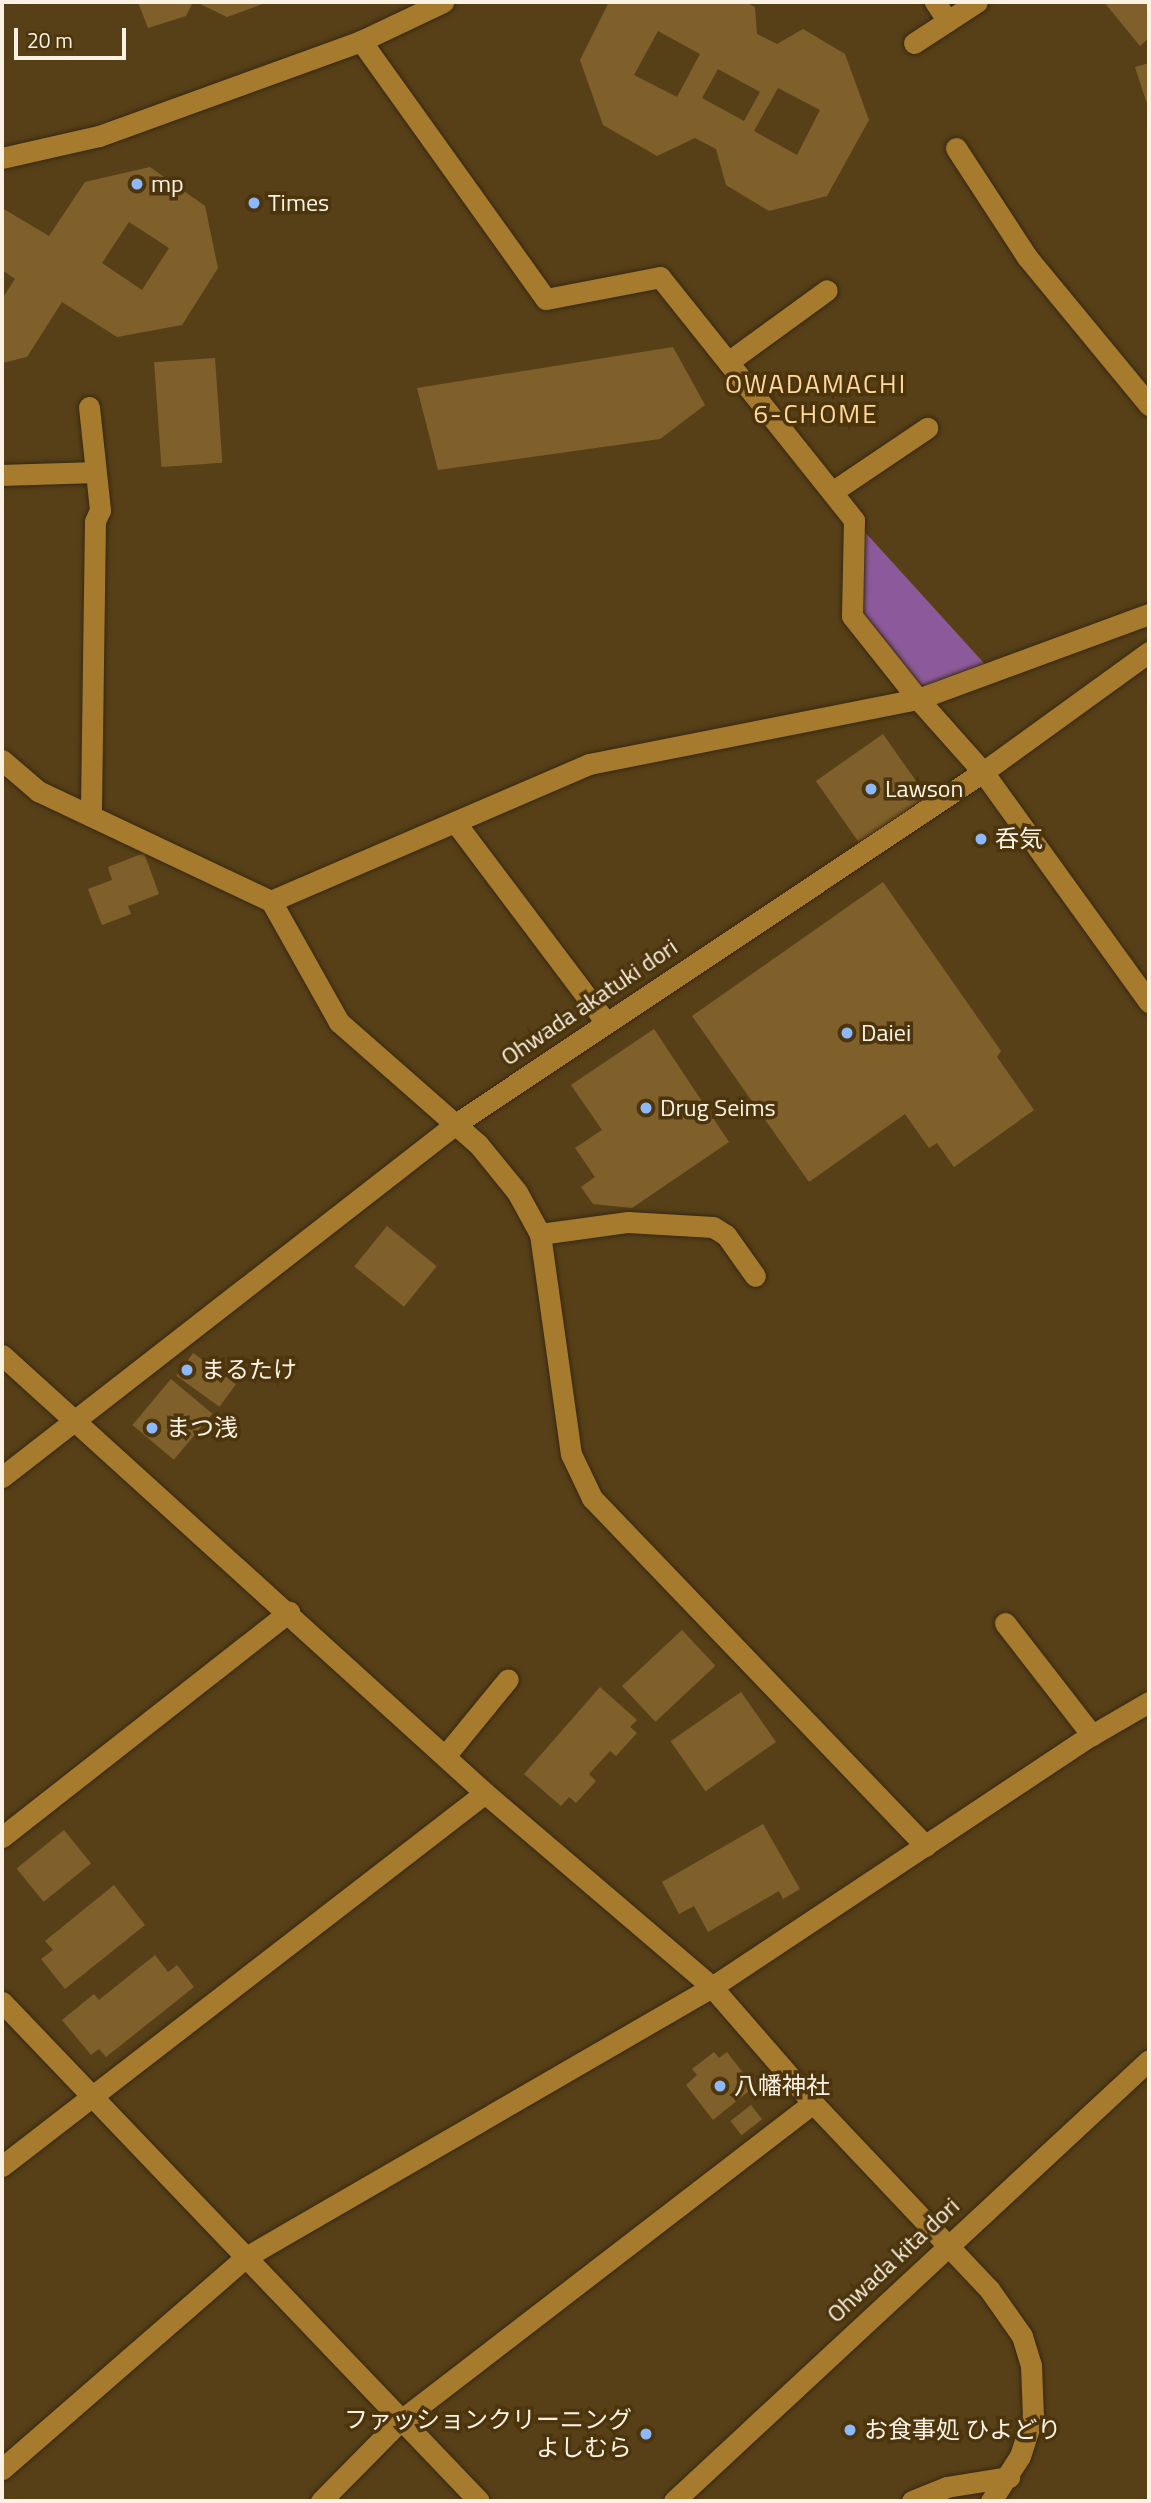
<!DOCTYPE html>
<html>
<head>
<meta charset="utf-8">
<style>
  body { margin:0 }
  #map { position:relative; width:1151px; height:2503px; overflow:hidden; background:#574018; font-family:"Titillium Web","Noto Sans JP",sans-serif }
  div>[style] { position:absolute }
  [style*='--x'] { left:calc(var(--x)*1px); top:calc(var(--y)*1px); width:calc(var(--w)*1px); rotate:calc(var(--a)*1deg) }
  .green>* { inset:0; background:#8c5a9b }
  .building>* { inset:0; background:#80602a; transform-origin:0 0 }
  .roads { filter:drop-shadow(0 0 2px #372810) drop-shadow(0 0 2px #372810) }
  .minor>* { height:21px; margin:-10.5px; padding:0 10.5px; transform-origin:10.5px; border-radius:10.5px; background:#a77b2e }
  .dots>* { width:19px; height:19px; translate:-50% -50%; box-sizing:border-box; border:4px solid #4c350c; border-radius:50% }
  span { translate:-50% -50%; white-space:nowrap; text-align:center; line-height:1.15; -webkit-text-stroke:7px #4c350c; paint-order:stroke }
  .poi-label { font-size:24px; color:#fcf2e4 }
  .left { translate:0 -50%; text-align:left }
  .right { translate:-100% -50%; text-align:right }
  .street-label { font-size:24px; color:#fcf2e4 }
  .neighbourhood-label { font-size:26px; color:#ffd89e; letter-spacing:2px }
  .frame { position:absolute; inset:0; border:4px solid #fcf2e4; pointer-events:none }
  .scale { position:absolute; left:14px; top:28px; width:112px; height:32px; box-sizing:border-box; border:4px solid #fcf2e4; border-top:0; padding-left:9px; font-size:21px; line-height:24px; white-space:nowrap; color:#fcf2e4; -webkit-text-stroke:5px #4c350c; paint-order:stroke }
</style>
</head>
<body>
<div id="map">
  <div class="green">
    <div style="clip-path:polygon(854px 520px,992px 672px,918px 699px,852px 616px)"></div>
  </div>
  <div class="building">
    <div style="clip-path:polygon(138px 2px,193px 2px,186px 16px,148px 28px)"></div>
    <div style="clip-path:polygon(196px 2px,268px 2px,227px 17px)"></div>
    <div style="clip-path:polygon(evenodd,609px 2px,745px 2px,755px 7px,757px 34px,777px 44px,803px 29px,845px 54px,869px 120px,827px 196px,769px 211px,726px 185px,716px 149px,695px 138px,657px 156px,603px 125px,580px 60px,609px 2px,658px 31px,700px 54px,677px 97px,634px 75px,658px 31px,609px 2px,718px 69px,760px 92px,744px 121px,702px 98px,718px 69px,609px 2px,778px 88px,820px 110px,797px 155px,754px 131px,778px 88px)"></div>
    <div style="clip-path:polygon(1104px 2px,1149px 2px,1149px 38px,1140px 46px)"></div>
    <div style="clip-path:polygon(1149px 63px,1149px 110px,1135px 67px)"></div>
    <div style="clip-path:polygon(evenodd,150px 167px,205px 206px,218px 268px,182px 325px,117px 337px,62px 302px,27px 357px,2px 363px,2px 299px,15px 279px,2px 270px,2px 208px,49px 236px,85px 182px,150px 167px,129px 222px,169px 248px,142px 290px,102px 263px,129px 222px)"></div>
    <div style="clip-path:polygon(673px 347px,705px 405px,660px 439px,438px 470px,417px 388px)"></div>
    <div style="left:215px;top:358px;width:105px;height:61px;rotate:86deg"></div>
    <div style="left:883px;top:734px;width:77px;height:82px;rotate:55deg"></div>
    <div style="clip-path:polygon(144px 853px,159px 894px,128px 906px,131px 914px,102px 925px,88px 889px,112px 880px,108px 867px)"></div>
    <div style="clip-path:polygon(883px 882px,1001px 1051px,997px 1057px,1034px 1110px,954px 1167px,937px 1143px,929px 1148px,905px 1114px,809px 1182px,692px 1016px)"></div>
    <div style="clip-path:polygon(654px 1029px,729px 1142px,632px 1208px,593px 1204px,581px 1187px,595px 1177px,575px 1148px,602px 1130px,571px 1085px)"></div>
    <div style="left:387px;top:1226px;width:64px;height:52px;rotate:39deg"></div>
    <div style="left:193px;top:1353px;width:53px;height:28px;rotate:36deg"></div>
    <div style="left:171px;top:1379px;width:54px;height:60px;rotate:40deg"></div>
    <div style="left:682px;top:1630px;width:49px;height:82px;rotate:47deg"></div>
    <div style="clip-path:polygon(600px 1687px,637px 1720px,630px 1727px,637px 1733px,616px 1756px,610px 1751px,589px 1774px,596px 1781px,576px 1803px,569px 1797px,561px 1806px,524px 1774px)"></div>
    <div style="left:741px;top:1692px;width:61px;height:86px;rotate:55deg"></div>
    <div style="clip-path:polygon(763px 1824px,800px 1889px,783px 1899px,779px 1891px,708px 1932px,694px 1906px,679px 1914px,662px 1882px)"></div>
    <div style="left:64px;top:1830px;width:43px;height:61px;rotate:51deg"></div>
    <div style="clip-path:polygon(114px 1885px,145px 1925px,65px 1989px,41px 1959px,53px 1950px,45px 1941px)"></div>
    <div style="clip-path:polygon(155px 1955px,168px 1972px,177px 1965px,194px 1987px,106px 2057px,99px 2049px,91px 2055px,62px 2020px,94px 1994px,99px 2000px)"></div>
    <div style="clip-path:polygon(714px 2052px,719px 2058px,727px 2052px,754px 2087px,713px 2120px,686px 2085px,697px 2075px,692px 2069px)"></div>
    <div style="left:751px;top:2105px;width:18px;height:26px;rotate:52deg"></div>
  </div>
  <div class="roads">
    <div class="minor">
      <div style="--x:935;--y:2;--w:23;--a:56"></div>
      <div style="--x:361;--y:41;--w:317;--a:54.4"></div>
      <div style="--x:546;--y:299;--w:116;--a:-10.9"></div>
      <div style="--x:660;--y:277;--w:311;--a:51.4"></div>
      <div style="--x:854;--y:520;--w:96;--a:91.2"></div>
      <div style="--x:852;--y:616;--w:106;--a:51.5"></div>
      <div style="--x:918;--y:699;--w:246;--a:-20.2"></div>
      <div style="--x:914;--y:43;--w:75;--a:-33.1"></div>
      <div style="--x:956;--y:148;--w:130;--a:56.9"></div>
      <div style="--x:1027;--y:257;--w:192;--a:50.5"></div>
      <div style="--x:2;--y:158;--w:99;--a:-12.8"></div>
      <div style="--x:99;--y:136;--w:279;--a:-19.9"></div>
      <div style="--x:361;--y:41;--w:91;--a:-25.4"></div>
      <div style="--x:728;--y:362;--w:122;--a:-36"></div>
      <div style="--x:89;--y:407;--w:104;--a:83.9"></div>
      <div style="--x:100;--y:510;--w:12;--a:114"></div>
      <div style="--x:95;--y:521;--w:295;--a:90.8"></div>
      <div style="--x:2;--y:475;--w:93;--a:-1.8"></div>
      <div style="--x:832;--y:492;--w:115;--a:-34"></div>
      <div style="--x:2;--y:760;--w:48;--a:40.7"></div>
      <div style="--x:38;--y:791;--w:258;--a:25.3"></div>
      <div style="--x:271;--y:901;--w:139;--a:60.7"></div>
      <div style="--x:339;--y:1022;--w:185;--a:41.3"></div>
      <div style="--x:478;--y:1144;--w:62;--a:50.9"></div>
      <div style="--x:517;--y:1192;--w:48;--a:61.3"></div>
      <div style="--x:540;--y:1234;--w:222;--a:82"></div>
      <div style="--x:571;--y:1454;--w:49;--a:64.5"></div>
      <div style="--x:592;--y:1498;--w:482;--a:46.2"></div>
      <div style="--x:455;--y:822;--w:249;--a:53"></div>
      <div style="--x:271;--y:901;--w:346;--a:-23.3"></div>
      <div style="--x:589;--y:764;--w:335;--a:-11.2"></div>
      <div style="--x:918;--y:699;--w:98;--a:48.3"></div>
      <div style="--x:983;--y:772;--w:284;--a:54.2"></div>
      <div style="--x:540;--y:1234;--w:89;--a:-7.8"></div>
      <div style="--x:628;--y:1222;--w:85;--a:3.4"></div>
      <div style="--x:713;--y:1227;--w:15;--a:32"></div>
      <div style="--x:726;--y:1235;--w:50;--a:54.7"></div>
      <div style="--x:2;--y:1355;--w:652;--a:42.2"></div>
      <div style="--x:485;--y:1793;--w:299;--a:40.5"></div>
      <div style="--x:712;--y:1987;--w:154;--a:49"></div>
      <div style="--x:813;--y:2103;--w:256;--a:46.6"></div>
      <div style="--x:989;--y:2289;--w:57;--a:54.9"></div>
      <div style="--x:1022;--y:2336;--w:30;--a:73"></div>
      <div style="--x:1031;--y:2365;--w:51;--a:87.8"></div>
      <div style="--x:1033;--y:2416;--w:42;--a:108"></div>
      <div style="--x:1020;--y:2456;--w:54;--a:122.8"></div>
      <div style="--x:2;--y:1477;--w:576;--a:-37.88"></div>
      <div style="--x:457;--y:1123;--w:632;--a:-33.72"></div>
      <div style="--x:983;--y:772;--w:205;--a:-35.9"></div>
      <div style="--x:1005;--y:1623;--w:142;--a:52.2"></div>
      <div style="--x:445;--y:1756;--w:99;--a:-50.7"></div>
      <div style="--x:2;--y:1837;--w:365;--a:-38.1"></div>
      <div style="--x:2;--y:2002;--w:690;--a:46.29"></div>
      <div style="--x:2;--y:2166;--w:610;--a:-37.68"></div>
      <div style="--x:2;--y:2469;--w:323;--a:-41"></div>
      <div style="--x:246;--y:2257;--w:539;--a:-30.09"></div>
      <div style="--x:712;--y:1987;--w:456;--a:-33.6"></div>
      <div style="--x:1092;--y:1735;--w:66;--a:-30.1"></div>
      <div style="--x:321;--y:2501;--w:114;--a:-45.4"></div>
      <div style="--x:401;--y:2420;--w:520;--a:-37.58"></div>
      <div style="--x:674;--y:2501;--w:648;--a:-42.87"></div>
      <div style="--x:912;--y:2501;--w:37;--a:-22"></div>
      <div style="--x:946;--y:2487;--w:64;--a:-9"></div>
    </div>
  </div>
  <div class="dots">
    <div style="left:137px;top:184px;background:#8cb9fc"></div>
    <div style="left:254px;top:203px;background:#8cb9fc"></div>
    <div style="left:871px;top:789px;background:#8cb9fc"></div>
    <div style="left:981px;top:839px;background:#8cb9fc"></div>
    <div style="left:847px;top:1033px;background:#8cb9fc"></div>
    <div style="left:646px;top:1108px;background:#8cb9fc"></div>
    <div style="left:187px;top:1370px;background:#8cb9fc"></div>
    <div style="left:152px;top:1428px;background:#8cb9fc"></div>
    <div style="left:720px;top:2086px;background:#8cb9fc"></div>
    <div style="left:850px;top:2430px;background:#8cb9fc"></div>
    <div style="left:646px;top:2434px;background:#8cb9fc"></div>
  </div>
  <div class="poi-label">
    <span class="left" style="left:151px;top:184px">mp</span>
    <span class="left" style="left:268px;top:203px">Times</span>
    <span class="left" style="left:885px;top:789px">Lawson</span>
    <span class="left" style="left:995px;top:839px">呑気</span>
    <span class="left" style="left:861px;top:1033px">Daiei</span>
    <span class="left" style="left:660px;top:1108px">Drug Seims</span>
    <span class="left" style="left:201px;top:1370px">まるたけ</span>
    <span class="left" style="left:166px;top:1428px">まつ浅</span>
    <span class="left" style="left:734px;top:2086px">八幡神社</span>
    <span class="right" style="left:632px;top:2434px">ファッションクリーニング<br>よしむら</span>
    <span class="left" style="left:864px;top:2430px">お食事処 ひよどり</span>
  </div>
  <div class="street-label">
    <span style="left:589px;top:1002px;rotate:-34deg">Ohwada akatuki dori</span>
    <span style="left:893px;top:2260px;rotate:-43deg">Ohwada kita dori</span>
  </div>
  <div class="neighbourhood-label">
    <span style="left:816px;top:399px">OWADAMACHI<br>6-CHOME</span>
  </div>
  <div class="frame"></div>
  <div class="scale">20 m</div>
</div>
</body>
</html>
